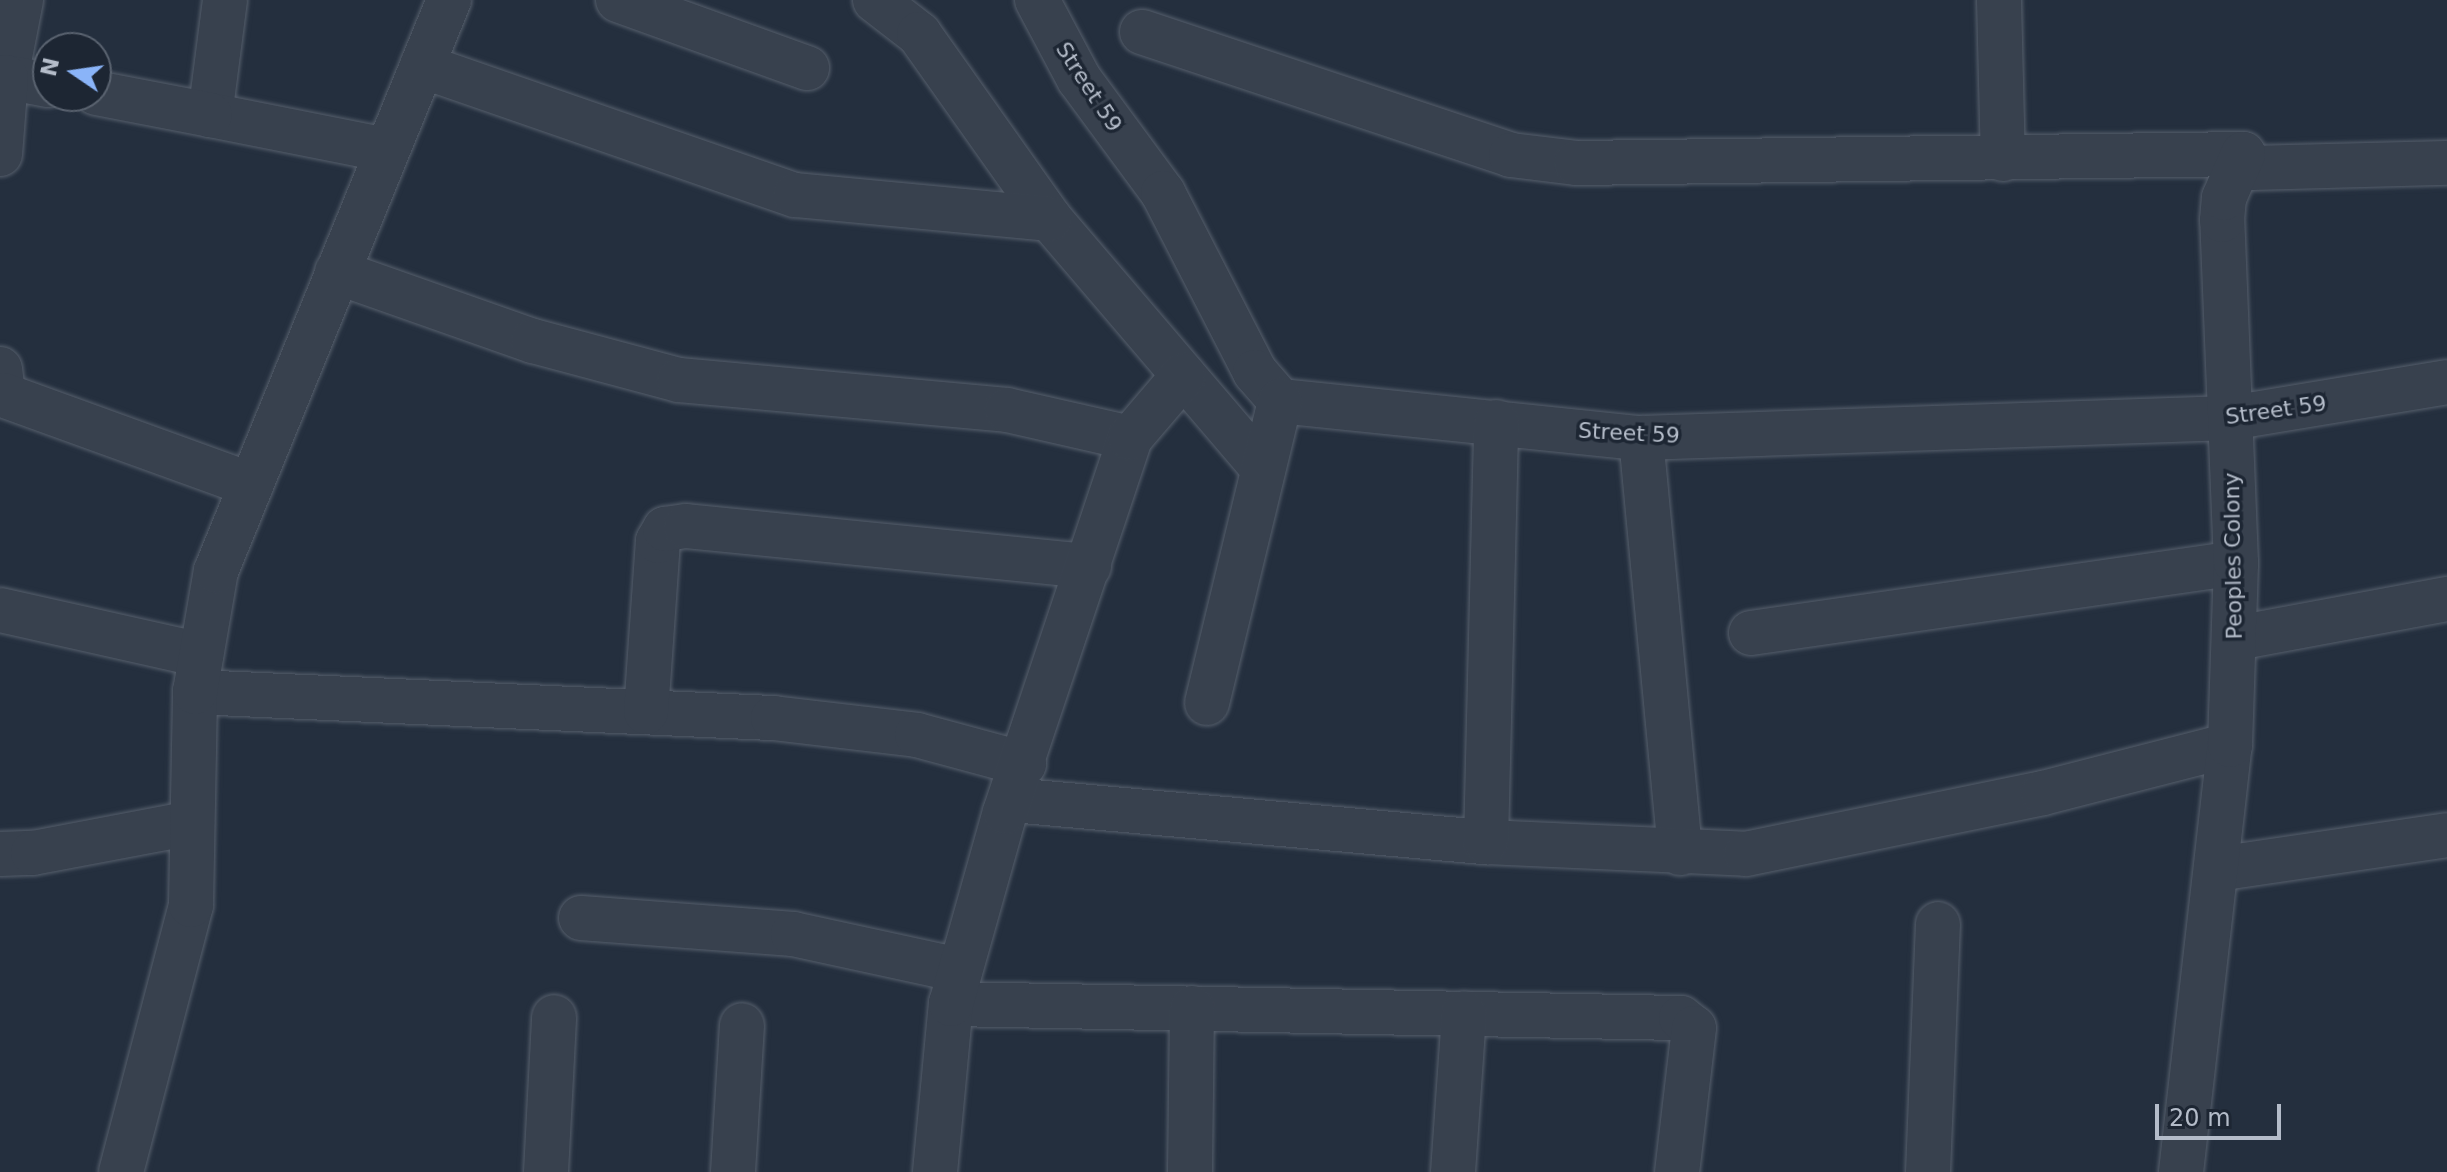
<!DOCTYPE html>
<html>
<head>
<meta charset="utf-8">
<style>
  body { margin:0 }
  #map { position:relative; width:2447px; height:1172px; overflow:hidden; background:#242f3e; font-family:"DejaVu Sans",sans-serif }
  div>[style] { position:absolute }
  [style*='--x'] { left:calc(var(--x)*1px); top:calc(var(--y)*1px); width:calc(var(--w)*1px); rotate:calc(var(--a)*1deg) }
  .roads { filter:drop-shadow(0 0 2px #565f6c) drop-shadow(0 0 2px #565f6c) }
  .minor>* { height:44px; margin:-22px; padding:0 22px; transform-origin:22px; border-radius:22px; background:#38414e }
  span { translate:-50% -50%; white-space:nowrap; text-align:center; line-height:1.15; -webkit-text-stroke:7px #1d2633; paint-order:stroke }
  .street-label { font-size:22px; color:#b4bcc9 }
  .north { position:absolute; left:32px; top:32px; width:80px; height:80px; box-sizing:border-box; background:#1d2633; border:2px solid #59626f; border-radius:50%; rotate:283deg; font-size:22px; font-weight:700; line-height:32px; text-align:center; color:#b4bcc9 }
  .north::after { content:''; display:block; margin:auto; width:28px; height:36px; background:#8ab4f8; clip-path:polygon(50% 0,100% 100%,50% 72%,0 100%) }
  .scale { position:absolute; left:2155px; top:1104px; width:126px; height:36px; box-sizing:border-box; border:4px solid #b4bcc9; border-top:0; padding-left:10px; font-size:24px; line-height:28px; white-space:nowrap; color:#b4bcc9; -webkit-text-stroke:6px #1d2633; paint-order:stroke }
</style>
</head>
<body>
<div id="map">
  <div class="roads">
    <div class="minor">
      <div style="--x:21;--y:0;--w:78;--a:101"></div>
      <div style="--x:6;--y:77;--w:43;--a:10.8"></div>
      <div style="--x:225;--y:0;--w:116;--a:97.4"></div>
      <div style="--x:210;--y:115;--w:180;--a:11.2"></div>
      <div style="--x:618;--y:0;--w:201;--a:19.8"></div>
      <div style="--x:875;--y:0;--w:56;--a:37.7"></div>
      <div style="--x:919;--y:34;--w:227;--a:54.7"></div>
      <div style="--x:1050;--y:219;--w:325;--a:49.5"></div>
      <div style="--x:1037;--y:0;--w:89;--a:62"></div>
      <div style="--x:1079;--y:79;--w:142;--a:53.6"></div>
      <div style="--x:1163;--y:193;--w:201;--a:62.8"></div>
      <div style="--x:1255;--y:372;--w:38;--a:49"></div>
      <div style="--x:1280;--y:401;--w:363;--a:5.9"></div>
      <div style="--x:1641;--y:438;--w:589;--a:-1.94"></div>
      <div style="--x:2230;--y:418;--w:220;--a:-9.4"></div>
      <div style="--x:1999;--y:0;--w:159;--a:88.6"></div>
      <div style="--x:1142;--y:32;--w:389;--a:18.4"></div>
      <div style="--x:1511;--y:155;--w:65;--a:7"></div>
      <div style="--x:1576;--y:163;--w:667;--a:-0.77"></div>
      <div style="--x:422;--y:66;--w:395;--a:19.1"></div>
      <div style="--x:795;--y:195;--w:256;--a:5.4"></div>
      <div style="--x:96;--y:93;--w:116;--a:10.9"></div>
      <div style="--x:0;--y:154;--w:77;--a:-85.5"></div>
      <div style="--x:2243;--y:154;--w:16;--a:60"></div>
      <div style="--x:2251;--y:168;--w:196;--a:-1.5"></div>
      <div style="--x:337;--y:272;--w:208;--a:19.4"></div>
      <div style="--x:533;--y:341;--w:151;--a:15"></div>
      <div style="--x:679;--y:380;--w:329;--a:5.2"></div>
      <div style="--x:1007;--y:410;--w:126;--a:12.8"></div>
      <div style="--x:0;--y:369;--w:26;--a:83"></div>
      <div style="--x:3;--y:395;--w:264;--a:19.9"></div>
      <div style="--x:1641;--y:438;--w:417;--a:84.6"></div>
      <div style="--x:0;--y:610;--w:206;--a:12.6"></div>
      <div style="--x:1751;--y:633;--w:490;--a:-8.2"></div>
      <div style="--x:2236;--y:638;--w:215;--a:-10.5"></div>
      <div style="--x:195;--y:692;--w:579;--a:2.58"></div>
      <div style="--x:773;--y:718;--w:145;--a:6.7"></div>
      <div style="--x:917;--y:735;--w:111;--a:15.2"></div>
      <div style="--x:1207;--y:703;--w:311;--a:-76.4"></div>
      <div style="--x:646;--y:712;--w:171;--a:-86"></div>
      <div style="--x:658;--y:541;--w:14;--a:-60"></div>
      <div style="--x:665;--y:529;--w:21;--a:-8"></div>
      <div style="--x:686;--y:526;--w:405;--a:5.7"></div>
      <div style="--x:1012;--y:800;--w:476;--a:5.1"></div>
      <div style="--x:1486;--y:842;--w:260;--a:2.6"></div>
      <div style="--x:1746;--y:854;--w:303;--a:-11.6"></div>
      <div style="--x:2043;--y:793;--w:193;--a:-14.4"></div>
      <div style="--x:1486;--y:842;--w:420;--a:-88.6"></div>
      <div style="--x:0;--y:854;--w:33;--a:-2"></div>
      <div style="--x:33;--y:853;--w:162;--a:-10.7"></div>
      <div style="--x:2217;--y:869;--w:232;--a:-8.4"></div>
      <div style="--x:581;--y:918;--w:213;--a:4.3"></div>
      <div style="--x:793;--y:934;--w:171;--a:12.2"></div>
      <div style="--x:951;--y:1004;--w:730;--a:1.1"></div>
      <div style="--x:1681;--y:1018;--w:16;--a:38"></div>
      <div style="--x:1694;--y:1028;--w:145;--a:96.7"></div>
      <div style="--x:121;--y:1172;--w:276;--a:-75.3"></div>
      <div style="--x:191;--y:905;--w:213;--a:-88.9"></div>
      <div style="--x:195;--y:692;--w:123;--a:-80.2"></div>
      <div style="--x:216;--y:571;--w:617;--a:-67.8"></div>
      <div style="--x:546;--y:1172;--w:155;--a:-87"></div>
      <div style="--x:733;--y:1172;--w:147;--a:-86.5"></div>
      <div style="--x:935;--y:1172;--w:169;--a:-84.6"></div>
      <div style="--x:951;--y:1004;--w:199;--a:-74.3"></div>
      <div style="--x:1005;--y:812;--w:394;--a:-71.5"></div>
      <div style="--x:1130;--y:438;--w:82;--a:-49.5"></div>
      <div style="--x:1190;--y:1172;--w:164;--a:-89.3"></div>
      <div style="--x:1453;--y:1172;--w:159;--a:-86"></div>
      <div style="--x:1928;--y:1172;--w:248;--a:-87.7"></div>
      <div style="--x:2181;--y:1172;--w:430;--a:-83.5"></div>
      <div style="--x:2230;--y:745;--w:182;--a:-88.1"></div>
      <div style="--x:2236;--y:563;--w:343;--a:-92.3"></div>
      <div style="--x:2222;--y:220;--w:22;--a:-85"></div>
      <div style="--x:2224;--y:198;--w:48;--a:-66.6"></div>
    </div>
  </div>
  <div class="street-label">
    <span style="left:1089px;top:87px;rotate:57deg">Street 59</span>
    <span style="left:2276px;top:410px;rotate:-8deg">Street 59</span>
    <span style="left:1629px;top:433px;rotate:3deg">Street 59</span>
    <span style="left:2233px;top:556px;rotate:-91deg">Peoples Colony</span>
  </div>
  <div class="north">N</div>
  <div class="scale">20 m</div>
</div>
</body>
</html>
